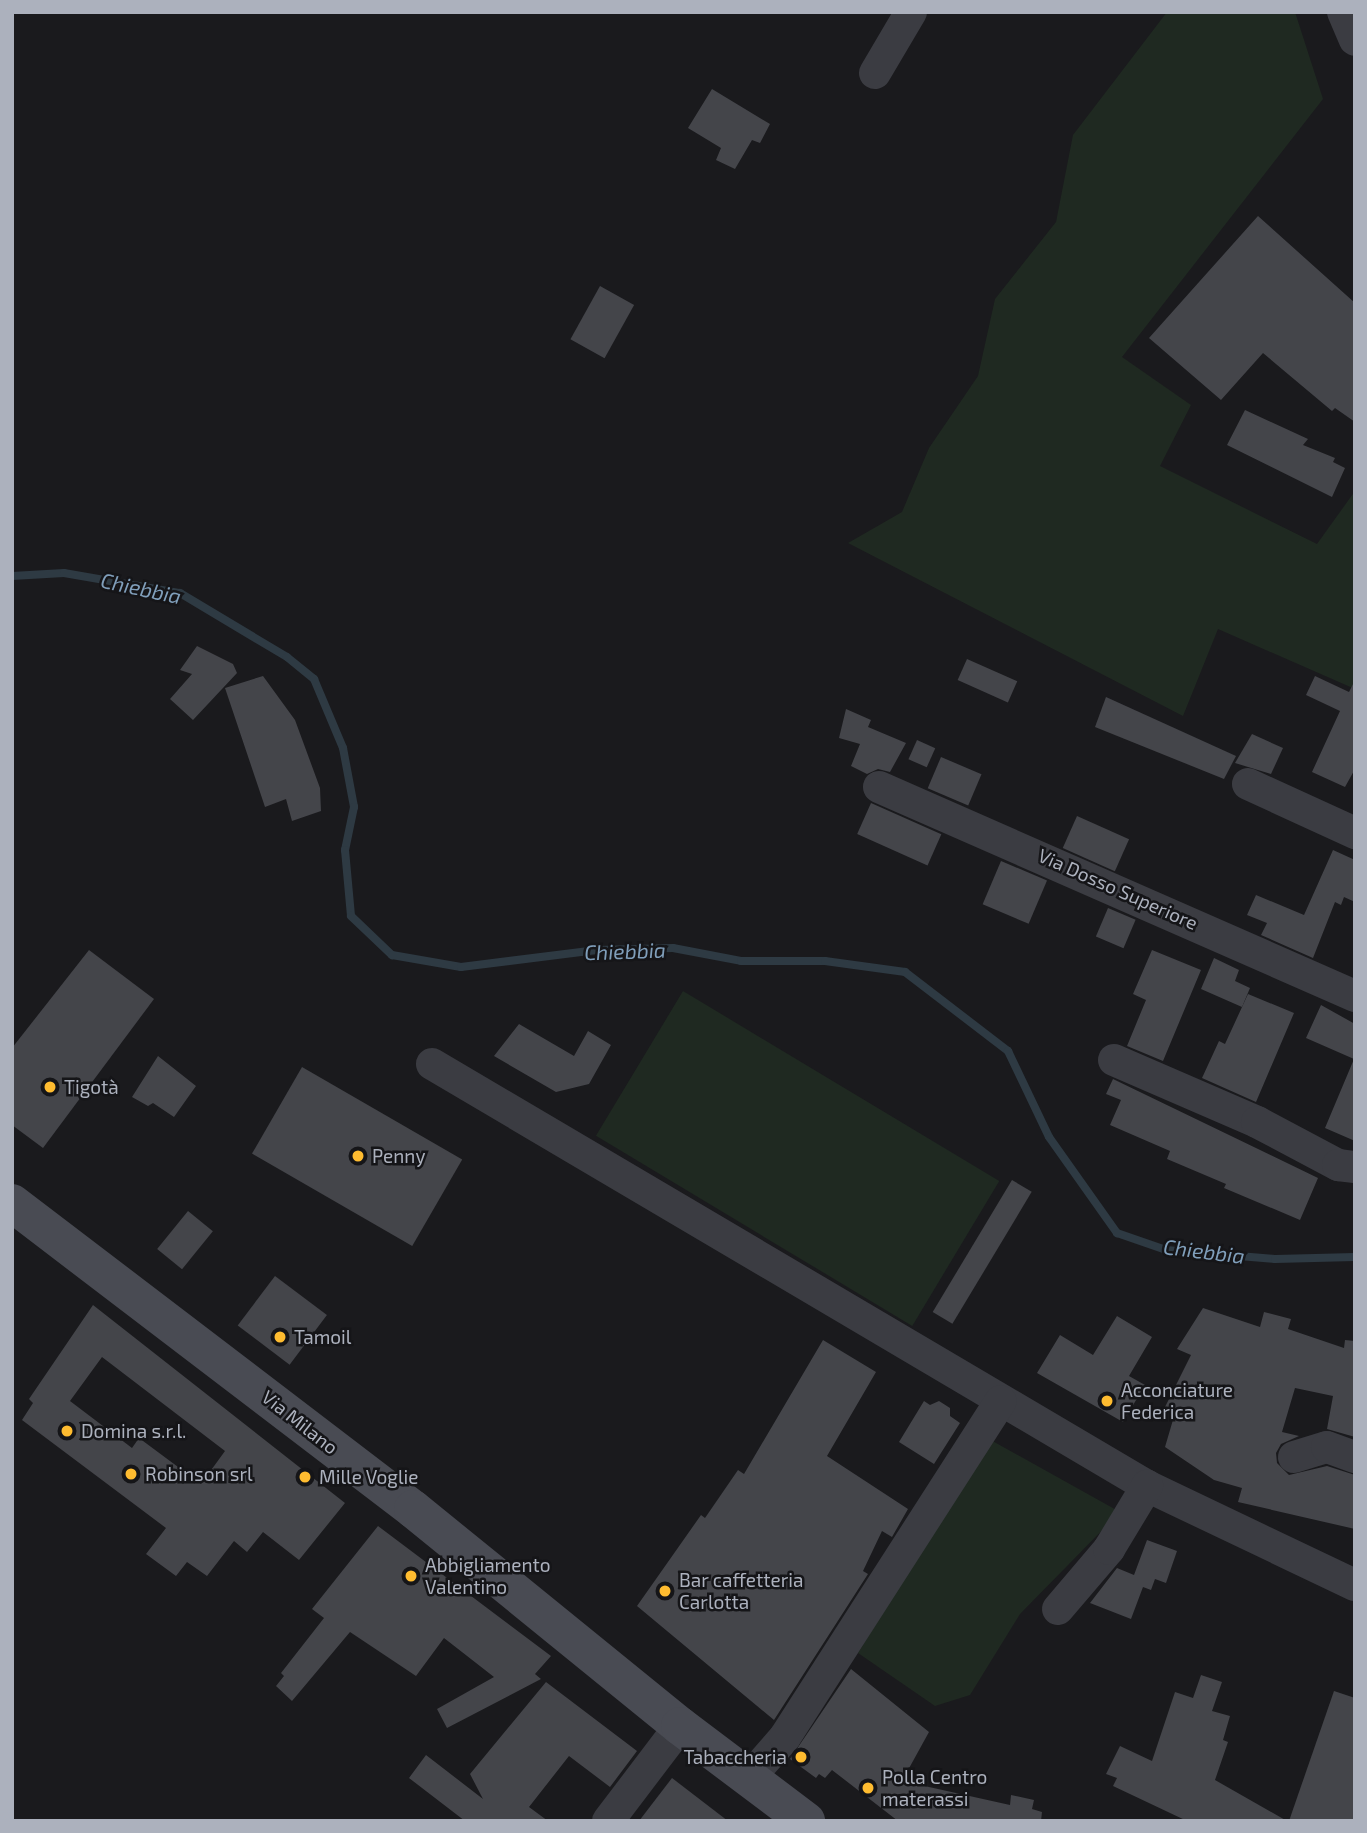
<!DOCTYPE html>
<html>
<head>
<meta charset="utf-8">
<style>
  body { margin:0 }
  #map { position:relative; width:1367px; height:1833px; overflow:hidden; background:#1a1a1d; font-family:"Exo 2",sans-serif }
  div>[style] { position:absolute }
  [style*='--x'] { left:calc(var(--x)*1px); top:calc(var(--y)*1px); width:calc(var(--w)*1px); rotate:calc(var(--a)*1deg) }
  .green>* { inset:0; background:#1f2921; transform-origin:0 0 }
  .stream>* { height:8px; margin:-4px; padding:0 4px; transform-origin:4px; border-radius:4px; background:#2e3a43 }
  .building>* { inset:0; background:#44454a; transform-origin:0 0 }
  .minor>* { height:32px; margin:-16px; padding:0 16px; transform-origin:16px; border-radius:16px; background:#3b3c42 }
  .secondary>* { height:38px; margin:-19px; padding:0 19px; transform-origin:19px; border-radius:19px; background:#494b53 }
  .dots>* { width:19px; height:19px; translate:-50% -50%; box-sizing:border-box; border:4px solid #151518; border-radius:50% }
  span { translate:-50% -50%; white-space:nowrap; text-align:center; line-height:1.15; -webkit-text-stroke:5px #151518; paint-order:stroke }
  .street-label { font-size:19px; color:#acb1bd }
  .poi-label { font-size:19px; color:#acb1bd }
  .left { translate:0 -50%; text-align:left }
  .right { translate:-100% -50%; text-align:right }
  .water-label { font-size:21px; color:#809fbb; font-style:italic }
  .frame { position:absolute; inset:0; border:14px solid #acb1bd; pointer-events:none }
</style>
</head>
<body>
<div id="map">
  <div class="green">
    <div style="clip-path:polygon(1167px 12px,1295px 12px,1323px 99px,1122px 357px,1191px 405px,1160px 466px,1317px 544px,1355px 491px,1355px 689px,1218px 629px,1183px 716px,848px 543px,902px 512px,929px 448px,978px 376px,995px 299px,1056px 222px,1073px 135px)"></div>
    <div style="left:683px;top:991px;width:369px;height:169px;rotate:31deg"></div>
    <div style="clip-path:polygon(989px 1439px,1120px 1512px,1020px 1614px,970px 1695px,935px 1706px,858px 1653px)"></div>
  </div>
  <div class="stream">
    <div style="--x:12;--y:576;--w:52;--a:-3.3"></div>
    <div style="--x:64;--y:573;--w:118;--a:9.8"></div>
    <div style="--x:180;--y:593;--w:125;--a:30.9"></div>
    <div style="--x:287;--y:657;--w:35;--a:39"></div>
    <div style="--x:314;--y:679;--w:75;--a:67.2"></div>
    <div style="--x:343;--y:748;--w:60;--a:79.4"></div>
    <div style="--x:354;--y:807;--w:44;--a:101.8"></div>
    <div style="--x:345;--y:850;--w:66;--a:84.8"></div>
    <div style="--x:351;--y:916;--w:57;--a:43.6"></div>
    <div style="--x:392;--y:955;--w:70;--a:9.9"></div>
    <div style="--x:461;--y:967;--w:137;--a:-7.1"></div>
    <div style="--x:597;--y:950;--w:76;--a:-1.5"></div>
    <div style="--x:673;--y:948;--w:69;--a:10.8"></div>
    <div style="--x:741;--y:961;--w:84;--a:0"></div>
    <div style="--x:825;--y:961;--w:81;--a:7.8"></div>
    <div style="--x:905;--y:972;--w:130;--a:37.5"></div>
    <div style="--x:1008;--y:1051;--w:95;--a:64.5"></div>
    <div style="--x:1049;--y:1137;--w:118;--a:54.7"></div>
    <div style="--x:1117;--y:1233;--w:52;--a:19.1"></div>
    <div style="--x:1166;--y:1250;--w:109;--a:4.7"></div>
    <div style="--x:1275;--y:1259;--w:80;--a:-1.4"></div>
  </div>
  <div class="building">
    <div style="clip-path:polygon(712px 89px,770px 124px,760px 143px,752px 140px,735px 169px,716px 160px,721px 148px,688px 128px)"></div>
    <div style="clip-path:polygon(1258px 216px,1355px 303px,1355px 422px,1335px 408px,1332px 411px,1263px 353px,1221px 400px,1149px 338px)"></div>
    <div style="left:600px;top:286px;width:39px;height:61px;rotate:29deg"></div>
    <div style="clip-path:polygon(1245px 410px,1308px 439px,1303px 445px,1335px 458px,1333px 462px,1345px 468px,1332px 497px,1227px 445px)"></div>
    <div style="clip-path:polygon(197px 646px,233px 664px,237px 673px,193px 720px,170px 699px,192px 674px,180px 670px)"></div>
    <div style="left:967px;top:659px;width:55px;height:23px;rotate:24deg"></div>
    <div style="clip-path:polygon(263px 676px,295px 720px,320px 788px,321px 811px,292px 821px,286px 799px,265px 807px,225px 688px)"></div>
    <div style="clip-path:polygon(1315px 676px,1349px 692px,1355px 680px,1355px 769px,1345px 787px,1312px 772px,1340px 711px,1306px 695px)"></div>
    <div style="clip-path:polygon(1106px 697px,1236px 756px,1224px 779px,1095px 727px)"></div>
    <div style="clip-path:polygon(846px 709px,871px 720px,868px 727px,906px 743px,890px 772px,878px 769px,867px 774px,851px 766px,860px 744px,839px 738px)"></div>
    <div style="clip-path:polygon(1252px 734px,1283px 748px,1271px 774px,1235px 763px)"></div>
    <div style="left:917px;top:740px;width:20px;height:21px;rotate:24deg"></div>
    <div style="left:941px;top:757px;width:44px;height:34px;rotate:23deg"></div>
    <div style="left:871px;top:803px;width:77px;height:34px;rotate:24deg"></div>
    <div style="left:1077px;top:816px;width:57px;height:35px;rotate:24deg"></div>
    <div style="clip-path:polygon(1333px 850px,1355px 860px,1355px 902px,1344px 897px,1341px 905px,1335px 902px,1313px 958px,1261px 935px,1267px 923px,1247px 915px,1256px 895px,1304px 915px)"></div>
    <div style="left:1001px;top:861px;width:50px;height:47px;rotate:23deg"></div>
    <div style="left:1108px;top:908px;width:30px;height:31px;rotate:23deg"></div>
    <div style="clip-path:polygon(89px 950px,154px 999px,43px 1148px,12px 1125px,12px 1048px)"></div>
    <div style="clip-path:polygon(1152px 950px,1201px 970px,1163px 1061px,1127px 1046px,1146px 1000px,1133px 994px)"></div>
    <div style="clip-path:polygon(1214px 958px,1239px 970px,1235px 981px,1250px 988px,1242px 1007px,1201px 989px)"></div>
    <div style="clip-path:polygon(1248px 994px,1294px 1013px,1256px 1102px,1202px 1078px,1219px 1041px,1225px 1044px)"></div>
    <div style="clip-path:polygon(1321px 1005px,1355px 1024px,1355px 1141px,1325px 1128px,1354px 1059px,1306px 1038px)"></div>
    <div style="clip-path:polygon(519px 1024px,574px 1056px,588px 1031px,611px 1045px,589px 1084px,556px 1092px,494px 1056px)"></div>
    <div style="clip-path:polygon(158px 1056px,196px 1086px,174px 1117px,153px 1103px,148px 1106px,132px 1097px)"></div>
    <div style="left:302px;top:1067px;width:185px;height:100px;rotate:30deg"></div>
    <div style="clip-path:polygon(1113px 1079px,1318px 1178px,1300px 1220px,1224px 1188px,1226px 1184px,1167px 1159px,1170px 1151px,1110px 1125px,1121px 1100px,1106px 1094px)"></div>
    <div style="left:1012px;top:1180px;width:23px;height:154px;rotate:31deg"></div>
    <div style="left:188px;top:1211px;width:32px;height:49px;rotate:39deg"></div>
    <div style="left:275px;top:1276px;width:65px;height:62px;rotate:37deg"></div>
    <div style="clip-path:polygon(evenodd,93px 1305px,345px 1503px,299px 1560px,263px 1532px,247px 1552px,234px 1541px,207px 1576px,187px 1562px,176px 1576px,146px 1554px,166px 1528px,22px 1420px,33px 1403px,29px 1399px,93px 1305px,102px 1357px,225px 1451px,201px 1484px,139px 1438px,132px 1448px,70px 1401px,102px 1357px)"></div>
    <div style="clip-path:polygon(1203px 1308px,1260px 1327px,1264px 1312px,1291px 1319px,1288px 1329px,1344px 1348px,1345px 1340px,1355px 1341px,1355px 1437px,1327px 1429px,1333px 1396px,1295px 1388px,1282px 1432px,1299px 1436px,1281px 1444px,1276px 1453px,1277px 1463px,1289px 1475px,1327px 1466px,1355px 1475px,1355px 1529px,1238px 1502px,1242px 1488px,1214px 1480px,1165px 1447px,1175px 1413px,1165px 1407px,1191px 1355px,1177px 1349px)"></div>
    <div style="clip-path:polygon(1117px 1316px,1152px 1337px,1129px 1376px,1145px 1385px,1123px 1422px,1037px 1373px,1060px 1335px,1093px 1355px)"></div>
    <div style="clip-path:polygon(823px 1340px,876px 1372px,827px 1456px,908px 1509px,892px 1537px,882px 1531px,863px 1571px,868px 1574px,774px 1720px,637px 1606px,701px 1515px,705px 1518px,738px 1470px,744px 1474px)"></div>
    <div style="clip-path:polygon(924px 1401px,930px 1405px,939px 1401px,950px 1408px,950px 1416px,960px 1423px,934px 1464px,899px 1442px)"></div>
    <div style="clip-path:polygon(378px 1526px,551px 1656px,535px 1674px,541px 1679px,447px 1728px,437px 1709px,494px 1677px,444px 1638px,416px 1676px,350px 1632px,292px 1701px,276px 1686px,284px 1676px,281px 1673px,324px 1618px,312px 1609px)"></div>
    <div style="clip-path:polygon(1147px 1540px,1177px 1551px,1166px 1583px,1155px 1579px,1151px 1590px,1143px 1587px,1131px 1619px,1090px 1603px,1117px 1568px,1134px 1575px)"></div>
    <div style="clip-path:polygon(851px 1669px,929px 1732px,902px 1781px,1010px 1805px,1011px 1795px,1034px 1800px,1032px 1809px,1042px 1812px,1041px 1821px,898px 1821px,832px 1770px,825px 1778px,819px 1774px,816px 1778px,790px 1759px)"></div>
    <div style="clip-path:polygon(1201px 1675px,1222px 1682px,1212px 1711px,1230px 1716px,1223px 1740px,1228px 1742px,1215px 1780px,1287px 1821px,1187px 1821px,1113px 1786px,1117px 1778px,1106px 1774px,1120px 1746px,1152px 1761px,1175px 1692px,1193px 1698px)"></div>
    <div style="clip-path:polygon(546px 1682px,637px 1751px,610px 1787px,569px 1756px,529px 1807px,548px 1821px,465px 1821px,409px 1778px,426px 1755px,483px 1799px,470px 1774px)"></div>
    <div style="clip-path:polygon(1334px 1691px,1355px 1698px,1355px 1821px,1289px 1821px)"></div>
    <div style="clip-path:polygon(672px 1778px,728px 1821px,639px 1821px)"></div>
  </div>
  <div class="minor">
    <div style="--x:1343;--y:12;--w:30;--a:67"></div>
    <div style="--x:875;--y:73;--w:71;--a:-59.5"></div>
    <div style="--x:1248;--y:784;--w:118;--a:24.6"></div>
    <div style="--x:879;--y:787;--w:520;--a:23.71"></div>
    <div style="--x:1114;--y:1060;--w:156;--a:23.4"></div>
    <div style="--x:1257;--y:1122;--w:92;--a:28"></div>
    <div style="--x:1338;--y:1165;--w:17;--a:7"></div>
    <div style="--x:432;--y:1064;--w:830;--a:30.55"></div>
    <div style="--x:1147;--y:1486;--w:230;--a:25.5"></div>
    <div style="--x:1294;--y:1457;--w:34;--a:-17"></div>
    <div style="--x:1327;--y:1447;--w:30;--a:20"></div>
    <div style="--x:1058;--y:1609;--w:79;--a:-49.6"></div>
    <div style="--x:1109;--y:1549;--w:74;--a:-58.9"></div>
    <div style="--x:750;--y:1777;--w:53;--a:-48.8"></div>
    <div style="--x:785;--y:1737;--w:399;--a:-57.3"></div>
    <div style="--x:608;--y:1821;--w:119;--a:-52.8"></div>
  </div>
  <div class="secondary">
    <div style="--x:12;--y:1203;--w:504;--a:37.35"></div>
    <div style="--x:413;--y:1509;--w:344;--a:39.1"></div>
    <div style="--x:680;--y:1726;--w:158;--a:37"></div>
  </div>
  <div class="dots">
    <div style="left:50px;top:1087px;background:#ffbc30"></div>
    <div style="left:358px;top:1156px;background:#ffbc30"></div>
    <div style="left:280px;top:1337px;background:#ffbc30"></div>
    <div style="left:1107px;top:1401px;background:#ffbc30"></div>
    <div style="left:67px;top:1431px;background:#ffbc30"></div>
    <div style="left:131px;top:1474px;background:#ffbc30"></div>
    <div style="left:305px;top:1477px;background:#ffbc30"></div>
    <div style="left:411px;top:1576px;background:#ffbc30"></div>
    <div style="left:665px;top:1591px;background:#ffbc30"></div>
    <div style="left:801px;top:1757px;background:#ffbc30"></div>
    <div style="left:868px;top:1788px;background:#ffbc30"></div>
  </div>
  <div class="street-label">
    <span style="left:1118px;top:889px;rotate:24deg">Via Dosso Superiore</span>
    <span style="left:300px;top:1422px;rotate:38deg">Via Milano</span>
  </div>
  <div class="poi-label">
    <span class="left" style="left:64px;top:1087px">Tigotà</span>
    <span class="left" style="left:372px;top:1156px">Penny</span>
    <span class="left" style="left:294px;top:1337px">Tamoil</span>
    <span class="left" style="left:1121px;top:1401px">Acconciature<br>Federica</span>
    <span class="left" style="left:81px;top:1431px">Domina s.r.l.</span>
    <span class="left" style="left:145px;top:1474px">Robinson srl</span>
    <span class="left" style="left:319px;top:1477px">Mille Voglie</span>
    <span class="left" style="left:425px;top:1576px">Abbigliamento<br>Valentino</span>
    <span class="left" style="left:679px;top:1591px">Bar caffetteria<br>Carlotta</span>
    <span class="right" style="left:787px;top:1757px">Tabaccheria</span>
    <span class="left" style="left:882px;top:1788px">Polla Centro<br>materassi</span>
  </div>
  <div class="water-label">
    <span style="left:141px;top:588px;rotate:12deg">Chiebbia</span>
    <span style="left:625px;top:951px;rotate:-2deg">Chiebbia</span>
    <span style="left:1204px;top:1251px;rotate:7deg">Chiebbia</span>
  </div>
  <div class="frame"></div>
</div>
</body>
</html>
